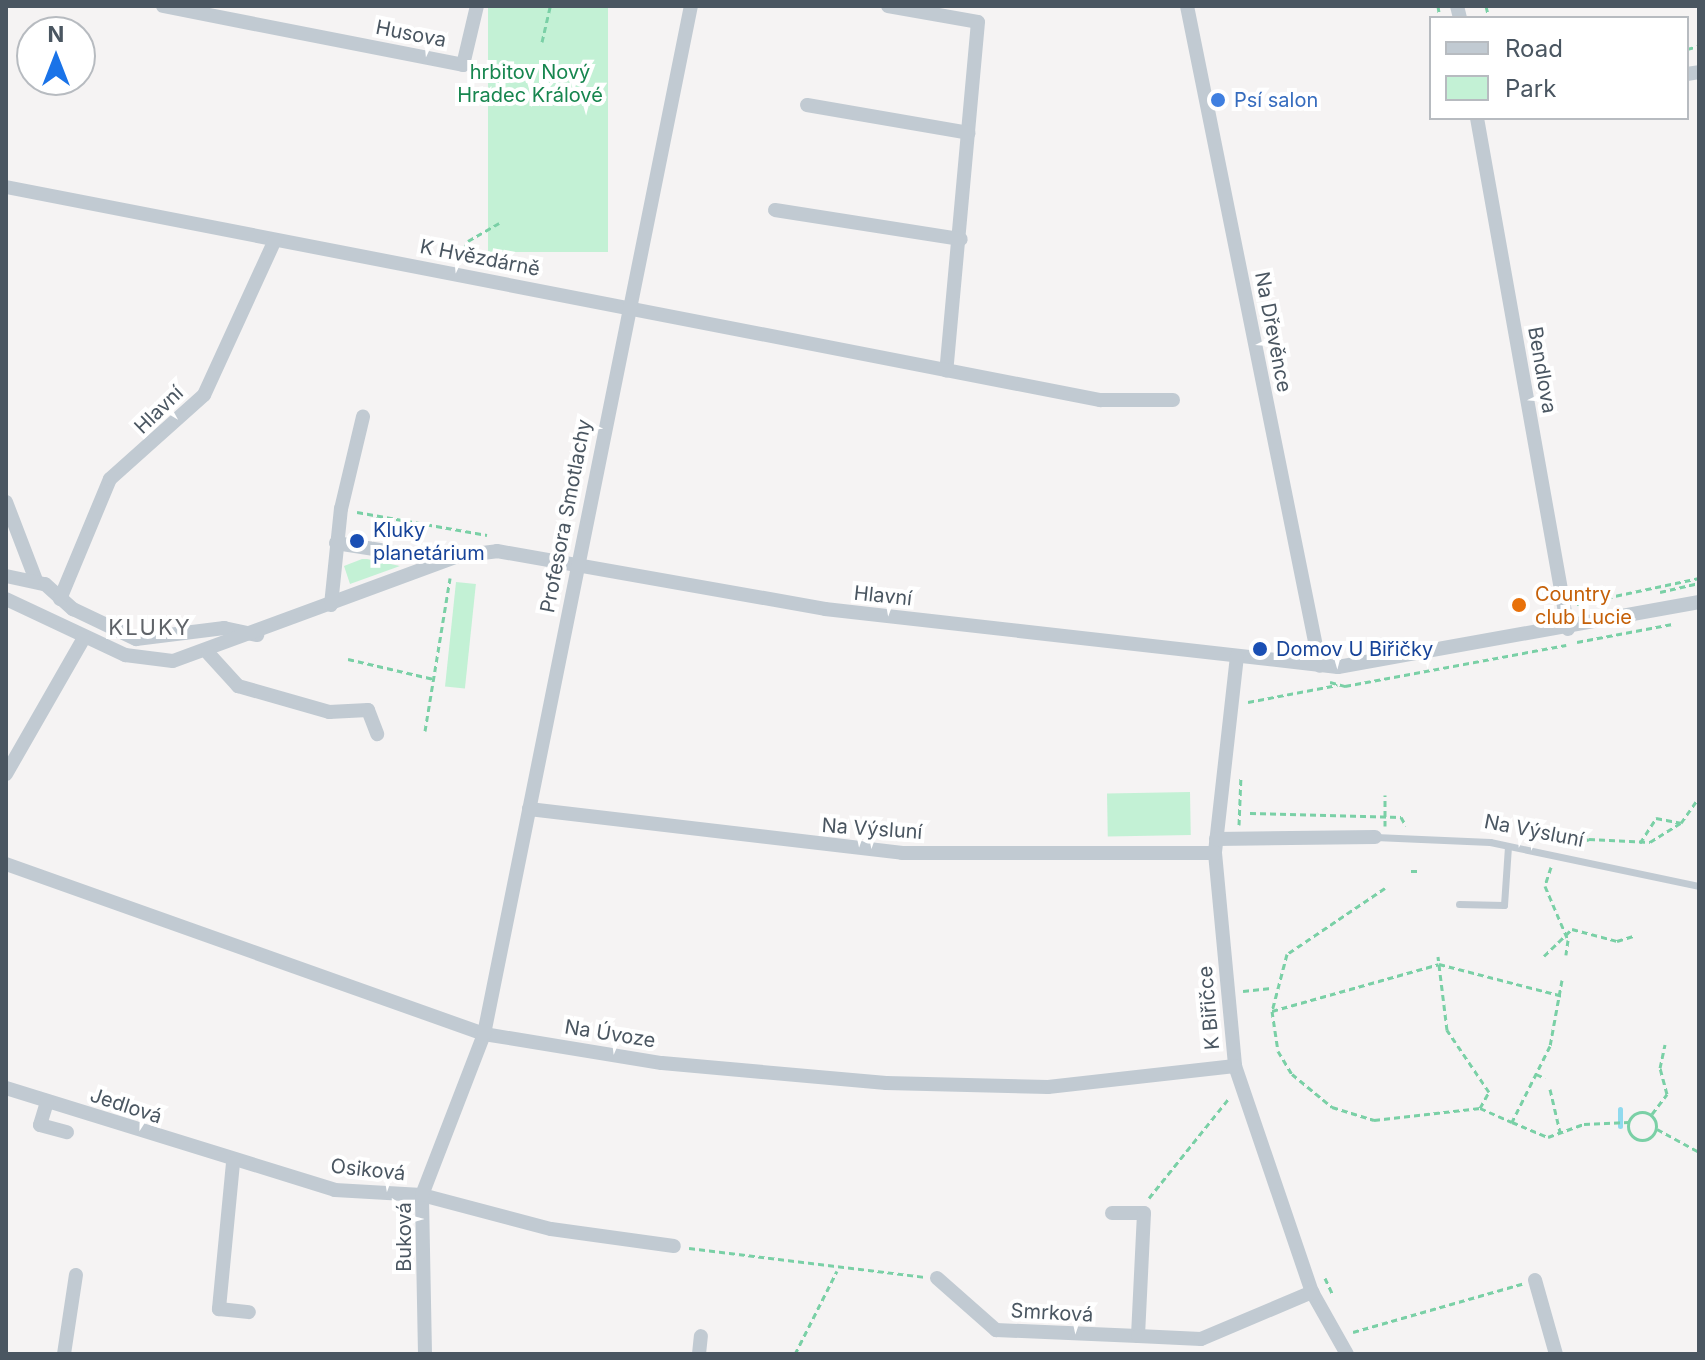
<!DOCTYPE html>
<html>
<head>
<meta charset="utf-8">
<style>
  body { margin:0 }
  #map { position:relative; width:1705px; height:1360px; overflow:hidden; background:#f5f3f3; font-family:Inter,sans-serif }
  div>[style] { position:absolute }
  [style*='--x'] { left:calc(var(--x)*1px); top:calc(var(--y)*1px); width:calc(var(--w)*1px); rotate:calc(var(--a)*1deg) }
  .green>* { inset:0; background:#c3f1d5; transform-origin:0 0 }
  .stream>* { height:5px; margin:-2.5px; padding:0 2.5px; transform-origin:2.5px; border-radius:2.5px; background:#90daee }
  .path>* { height:3px; margin-top:-1.5px; transform-origin:0; background:repeating-linear-gradient(90deg,#7ad0a6 0 6px,transparent 0 10px) }
  .path>.ring { margin:-1.5px; padding:0; box-sizing:content-box; background:none; border:3px solid #7ad0a6; border-radius:50% }
  .lane>* { height:7px; margin:-3.5px; padding:0 3.5px; transform-origin:3.5px; border-radius:3.5px; background:#c1cad2 }
  .street>* { height:14px; margin:-7px; padding:0 7px; transform-origin:7px; border-radius:7px; background:#c1cad2 }
  .path-bridge>* { height:3px; margin-top:-1.5px; transform-origin:0; background:repeating-linear-gradient(90deg,#7ad0a6 0 6px,transparent 0 10px) }
  .dots>* { width:22px; height:22px; translate:-50% -50%; box-sizing:border-box; border:4px solid #fff; border-radius:50% }
  span { translate:-50% -50%; white-space:nowrap; text-align:center; line-height:1.15; -webkit-text-stroke:8px #fff; paint-order:stroke }
  .street-label { font-size:20px; color:#4a5661 }
  .park-label { font-size:20px; color:#17864f }
  .shop-label { font-size:20px; color:#366cbe }
  .left { translate:0 -50%; text-align:left }
  .transit-label { font-size:20px; color:#164399 }
  .food-label { font-size:20px; color:#c56008 }
  .neighbourhood-label { font-size:22px; color:#5f6368; letter-spacing:2px }
  .frame { position:absolute; inset:0; border:8px solid #4a5661; pointer-events:none }
  .legend { position:absolute; left:1429px; top:16px; width:260px; height:104px; box-sizing:border-box; background:#fff; border:2px solid #b7bbc0; margin:0; padding:10px 14px; list-style:none; font-size:24px; color:#4a5661 }
  .legend li { display:flex; align-items:center; gap:16px; height:40px }
  .legend b { width:40px; border:2px solid #b7bbc0 }
  .north { position:absolute; left:16px; top:16px; width:80px; height:80px; box-sizing:border-box; background:#fff; border:2px solid #b7bbc0; border-radius:50%; rotate:0deg; font-size:22px; font-weight:700; line-height:32px; text-align:center; color:#4a5661 }
  .north::after { content:''; display:block; margin:auto; width:28px; height:36px; background:#1a73e8; clip-path:polygon(50% 0,100% 100%,50% 72%,0 100%) }
</style>
</head>
<body>
<div id="map">
  <div class="green">
    <div style="left:488px;top:6px;width:120px;height:246px"></div>
    <div style="clip-path:polygon(362px 559px,367px 559px,400px 566px,350px 584px,344px 566px)"></div>
    <div style="left:456px;top:582px;width:20px;height:105px;rotate:6deg"></div>
    <div style="left:1190px;top:792px;width:43px;height:83px;rotate:89deg"></div>
  </div>
  <div class="stream">
    <div style="--x:1620;--y:1109;--w:17;--a:90"></div>
  </div>
  <div class="path">
    <div style="--x:1438;--y:6;--w:12;--a:81"></div>
    <div style="--x:1486;--y:6;--w:12;--a:76"></div>
    <div style="--x:542;--y:42;--w:37;--a:-77"></div>
    <div style="--x:1687;--y:49;--w:12;--a:-14"></div>
    <div style="--x:459;--y:259;--w:20;--a:-63"></div>
    <div style="--x:468;--y:241;--w:36;--a:-30"></div>
    <div style="--x:357;--y:512;--w:132;--a:10"></div>
    <div style="--x:1660;--y:592;--w:40;--a:-13"></div>
    <div style="--x:1577;--y:604;--w:125;--a:-12"></div>
    <div style="--x:1577;--y:642;--w:97;--a:-10.7"></div>
    <div style="--x:348;--y:659;--w:88;--a:13.1"></div>
    <div style="--x:1330;--y:682;--w:16;--a:15"></div>
    <div style="--x:1345;--y:686;--w:225;--a:-10.5"></div>
    <div style="--x:1248;--y:702;--w:91;--a:-10.8"></div>
    <div style="--x:425;--y:731;--w:155;--a:-80.7"></div>
    <div style="--x:1250;--y:813;--w:151;--a:1.5"></div>
    <div style="--x:1401;--y:817;--w:10;--a:61"></div>
    <div style="--x:1239;--y:825;--w:49;--a:-87.7"></div>
    <div style="--x:1385;--y:826;--w:31;--a:-90"></div>
    <div style="--x:1640;--y:843;--w:30;--a:-57"></div>
    <div style="--x:1656;--y:818;--w:25;--a:11"></div>
    <div style="--x:1568;--y:846;--w:22;--a:-18"></div>
    <div style="--x:1589;--y:839;--w:61;--a:2.8"></div>
    <div style="--x:1650;--y:842;--w:36;--a:-32"></div>
    <div style="--x:1681;--y:823;--w:32;--a:-55"></div>
    <div style="--x:1551;--y:867;--w:20;--a:108"></div>
    <div style="--x:1545;--y:886;--w:59;--a:66.9"></div>
    <div style="--x:1568;--y:940;--w:15;--a:98"></div>
    <div style="--x:1411;--y:871;--w:8;--a:0"></div>
    <div style="--x:1385;--y:888;--w:118;--a:146"></div>
    <div style="--x:1287;--y:954;--w:59;--a:104.7"></div>
    <div style="--x:1272;--y:1011;--w:40;--a:81.5"></div>
    <div style="--x:1278;--y:1051;--w:27;--a:59"></div>
    <div style="--x:1292;--y:1074;--w:52;--a:39.5"></div>
    <div style="--x:1332;--y:1107;--w:44;--a:17.2"></div>
    <div style="--x:1374;--y:1120;--w:107;--a:-6.5"></div>
    <div style="--x:1480;--y:1108;--w:18;--a:-61"></div>
    <div style="--x:1489;--y:1092;--w:75;--a:-124.1"></div>
    <div style="--x:1447;--y:1030;--w:74;--a:-97"></div>
    <div style="--x:1562;--y:980;--w:67;--a:100.3"></div>
    <div style="--x:1550;--y:1046;--w:85;--a:116.6"></div>
    <div style="--x:1512;--y:1122;--w:39;--a:23"></div>
    <div style="--x:1548;--y:1137;--w:38;--a:-20"></div>
    <div style="--x:1584;--y:1124;--w:45;--a:-2.5"></div>
    <div style="--x:1243;--y:991;--w:28;--a:-6"></div>
    <div style="--x:1272;--y:1011;--w:173;--a:-15.7"></div>
    <div style="--x:1439;--y:964;--w:128;--a:14.5"></div>
    <div style="--x:1536;--y:1074;--w:10;--a:24"></div>
    <div style="--x:1550;--y:1089;--w:44;--a:76.9"></div>
    <div style="--x:1480;--y:1108;--w:35;--a:24"></div>
    <div class="ring" style="left:1628px;top:1112px;width:25px;height:25px"></div>
    <div style="--x:1652;--y:1114;--w:25;--a:-53"></div>
    <div style="--x:1667;--y:1094;--w:27;--a:-105"></div>
    <div style="--x:1660;--y:1068;--w:24;--a:-78"></div>
    <div style="--x:1657;--y:1129;--w:48;--a:28.7"></div>
    <div style="--x:1149;--y:1198;--w:128;--a:-51.3"></div>
    <div style="--x:689;--y:1248;--w:237;--a:7"></div>
    <div style="--x:1325;--y:1278;--w:17;--a:65"></div>
    <div style="--x:1353;--y:1332;--w:176;--a:-15.9"></div>
    <div style="--x:795;--y:1354;--w:93;--a:-63.2"></div>
  </div>
  <div class="lane">
    <div style="--x:1375;--y:837;--w:115;--a:2.5"></div>
    <div style="--x:1490;--y:842;--w:214;--a:11.9"></div>
    <div style="--x:1459;--y:904;--w:45;--a:1.3"></div>
    <div style="--x:1504;--y:905;--w:58;--a:-86.1"></div>
  </div>
  <div class="street">
    <div style="--x:163;--y:6;--w:306;--a:11.1"></div>
    <div style="--x:463;--y:65;--w:61;--a:-76.7"></div>
    <div style="--x:888;--y:6;--w:91;--a:10.1"></div>
    <div style="--x:978;--y:22;--w:350;--a:95.2"></div>
    <div style="--x:1187;--y:6;--w:673;--a:78.61"></div>
    <div style="--x:1457;--y:6;--w:12;--a:76"></div>
    <div style="--x:1687;--y:74;--w:12;--a:-9"></div>
    <div style="--x:807;--y:105;--w:164;--a:9.8"></div>
    <div style="--x:1477;--y:118;--w:519;--a:79.9"></div>
    <div style="--x:6;--y:187;--w:1115;--a:11.02"></div>
    <div style="--x:1100;--y:400;--w:73;--a:0"></div>
    <div style="--x:775;--y:210;--w:188;--a:8.9"></div>
    <div style="--x:6;--y:502;--w:84;--a:69"></div>
    <div style="--x:336;--y:543;--w:108;--a:9"></div>
    <div style="--x:6;--y:576;--w:40;--a:12"></div>
    <div style="--x:45;--y:584;--w:38;--a:42"></div>
    <div style="--x:73;--y:609;--w:70;--a:25.5"></div>
    <div style="--x:136;--y:639;--w:89;--a:-7.1"></div>
    <div style="--x:224;--y:628;--w:34;--a:12"></div>
    <div style="--x:6;--y:599;--w:132;--a:25.2"></div>
    <div style="--x:125;--y:655;--w:48;--a:7.1"></div>
    <div style="--x:173;--y:661;--w:304;--a:-20.2"></div>
    <div style="--x:458;--y:556;--w:39;--a:-7"></div>
    <div style="--x:497;--y:551;--w:333;--a:10"></div>
    <div style="--x:825;--y:609;--w:516;--a:6.45"></div>
    <div style="--x:1338;--y:667;--w:367;--a:-10.2"></div>
    <div style="--x:60;--y:599;--w:130;--a:-67.4"></div>
    <div style="--x:110;--y:479;--w:126;--a:-41.8"></div>
    <div style="--x:204;--y:395;--w:170;--a:-65.4"></div>
    <div style="--x:331;--y:605;--w:97;--a:-84.1"></div>
    <div style="--x:341;--y:509;--w:95;--a:-76.6"></div>
    <div style="--x:208;--y:653;--w:45;--a:47.7"></div>
    <div style="--x:238;--y:686;--w:95;--a:15.9"></div>
    <div style="--x:329;--y:712;--w:39;--a:-3"></div>
    <div style="--x:368;--y:710;--w:26;--a:69"></div>
    <div style="--x:1237;--y:656;--w:198;--a:96.4"></div>
    <div style="--x:1215;--y:853;--w:214;--a:84.6"></div>
    <div style="--x:1235;--y:1066;--w:239;--a:71.2"></div>
    <div style="--x:1312;--y:1292;--w:71;--a:60.6"></div>
    <div style="--x:6;--y:774;--w:157;--a:-60.2"></div>
    <div style="--x:529;--y:809;--w:376;--a:6.7"></div>
    <div style="--x:902;--y:853;--w:313;--a:0"></div>
    <div style="--x:1216;--y:839;--w:159;--a:-0.7"></div>
    <div style="--x:6;--y:864;--w:507;--a:19.58"></div>
    <div style="--x:484;--y:1034;--w:180;--a:9.3"></div>
    <div style="--x:662;--y:1063;--w:225;--a:5.1"></div>
    <div style="--x:886;--y:1083;--w:162;--a:1.4"></div>
    <div style="--x:1048;--y:1087;--w:188;--a:-6.4"></div>
    <div style="--x:6;--y:1088;--w:344;--a:17.2"></div>
    <div style="--x:335;--y:1190;--w:87;--a:3.3"></div>
    <div style="--x:422;--y:1195;--w:133;--a:14.8"></div>
    <div style="--x:551;--y:1229;--w:124;--a:7.9"></div>
    <div style="--x:47;--y:1102;--w:24;--a:107"></div>
    <div style="--x:40;--y:1125;--w:28;--a:15"></div>
    <div style="--x:233;--y:1163;--w:147;--a:95.5"></div>
    <div style="--x:219;--y:1309;--w:30;--a:6"></div>
    <div style="--x:1112;--y:1213;--w:32;--a:0"></div>
    <div style="--x:1144;--y:1213;--w:123;--a:92.8"></div>
    <div style="--x:937;--y:1278;--w:79;--a:41.4"></div>
    <div style="--x:996;--y:1330;--w:142;--a:2.4"></div>
    <div style="--x:1138;--y:1336;--w:63;--a:2.7"></div>
    <div style="--x:1201;--y:1339;--w:121;--a:-22.9"></div>
    <div style="--x:1535;--y:1280;--w:77;--a:74.2"></div>
    <div style="--x:64;--y:1354;--w:80;--a:-81.4"></div>
    <div style="--x:425;--y:1354;--w:159;--a:-91.1"></div>
    <div style="--x:422;--y:1195;--w:173;--a:-68.9"></div>
    <div style="--x:484;--y:1034;--w:1049;--a:-78.62"></div>
    <div style="--x:699;--y:1354;--w:18;--a:-84"></div>
  </div>
  <div class="path-bridge">
    <div style="--x:1544;--y:956;--w:39;--a:-44"></div>
    <div style="--x:1572;--y:929;--w:47;--a:14.9"></div>
    <div style="--x:1617;--y:941;--w:17;--a:-17"></div>
  </div>
  <div class="dots">
    <div style="left:1218px;top:100px;background:#3f7fe0"></div>
    <div style="left:357px;top:541px;background:#1a4fb4"></div>
    <div style="left:1519px;top:605px;background:#e8710a"></div>
    <div style="left:1260px;top:649px;background:#1a4fb4"></div>
  </div>
  <div class="street-label">
    <span style="left:411px;top:34px;rotate:11deg">Husova</span>
    <span style="left:480px;top:258px;rotate:11deg">K Hvězdárně</span>
    <span style="left:1273px;top:332px;rotate:79deg">Na Dřevěnce</span>
    <span style="left:1542px;top:370px;rotate:80deg">Bendlova</span>
    <span style="left:159px;top:410px;rotate:-44deg">Hlavní</span>
    <span style="left:566px;top:516px;rotate:-79deg">Profesora Smotlachy</span>
    <span style="left:883px;top:596px;rotate:6deg">Hlavní</span>
    <span style="left:872px;top:829px;rotate:4deg">Na Výsluní</span>
    <span style="left:1534px;top:831px;rotate:11deg">Na Výsluní</span>
    <span style="left:1209px;top:1008px;rotate:-95deg">K Biřičce</span>
    <span style="left:610px;top:1034px;rotate:9deg">Na Úvoze</span>
    <span style="left:126px;top:1106px;rotate:18deg">Jedlová</span>
    <span style="left:368px;top:1170px;rotate:6deg">Osiková</span>
    <span style="left:404px;top:1237px;rotate:-90deg">Buková</span>
    <span style="left:1052px;top:1313px;rotate:3deg">Smrková</span>
  </div>
  <div class="park-label">
    <span style="left:530px;top:84px">hrbitov Nový<br>Hradec Králové</span>
  </div>
  <div class="shop-label">
    <span class="left" style="left:1234px;top:100px">Psí salon</span>
  </div>
  <div class="transit-label">
    <span class="left" style="left:373px;top:542px">Kluky<br>planetárium</span>
    <span class="left" style="left:1276px;top:649px">Domov U Biřičky</span>
  </div>
  <div class="food-label">
    <span class="left" style="left:1535px;top:606px">Country<br>club Lucie</span>
  </div>
  <div class="neighbourhood-label">
    <span style="left:150px;top:628px">KLUKY</span>
  </div>
  <div class="frame"></div>
  <ul class="legend">
  <li><b style="height:10px;background:#c1cad2"></b>Road</li>
  <li><b style="height:22px;background:#c3f1d5"></b>Park</li>
  </ul>
  <div class="north">N</div>
</div>
</body>
</html>
